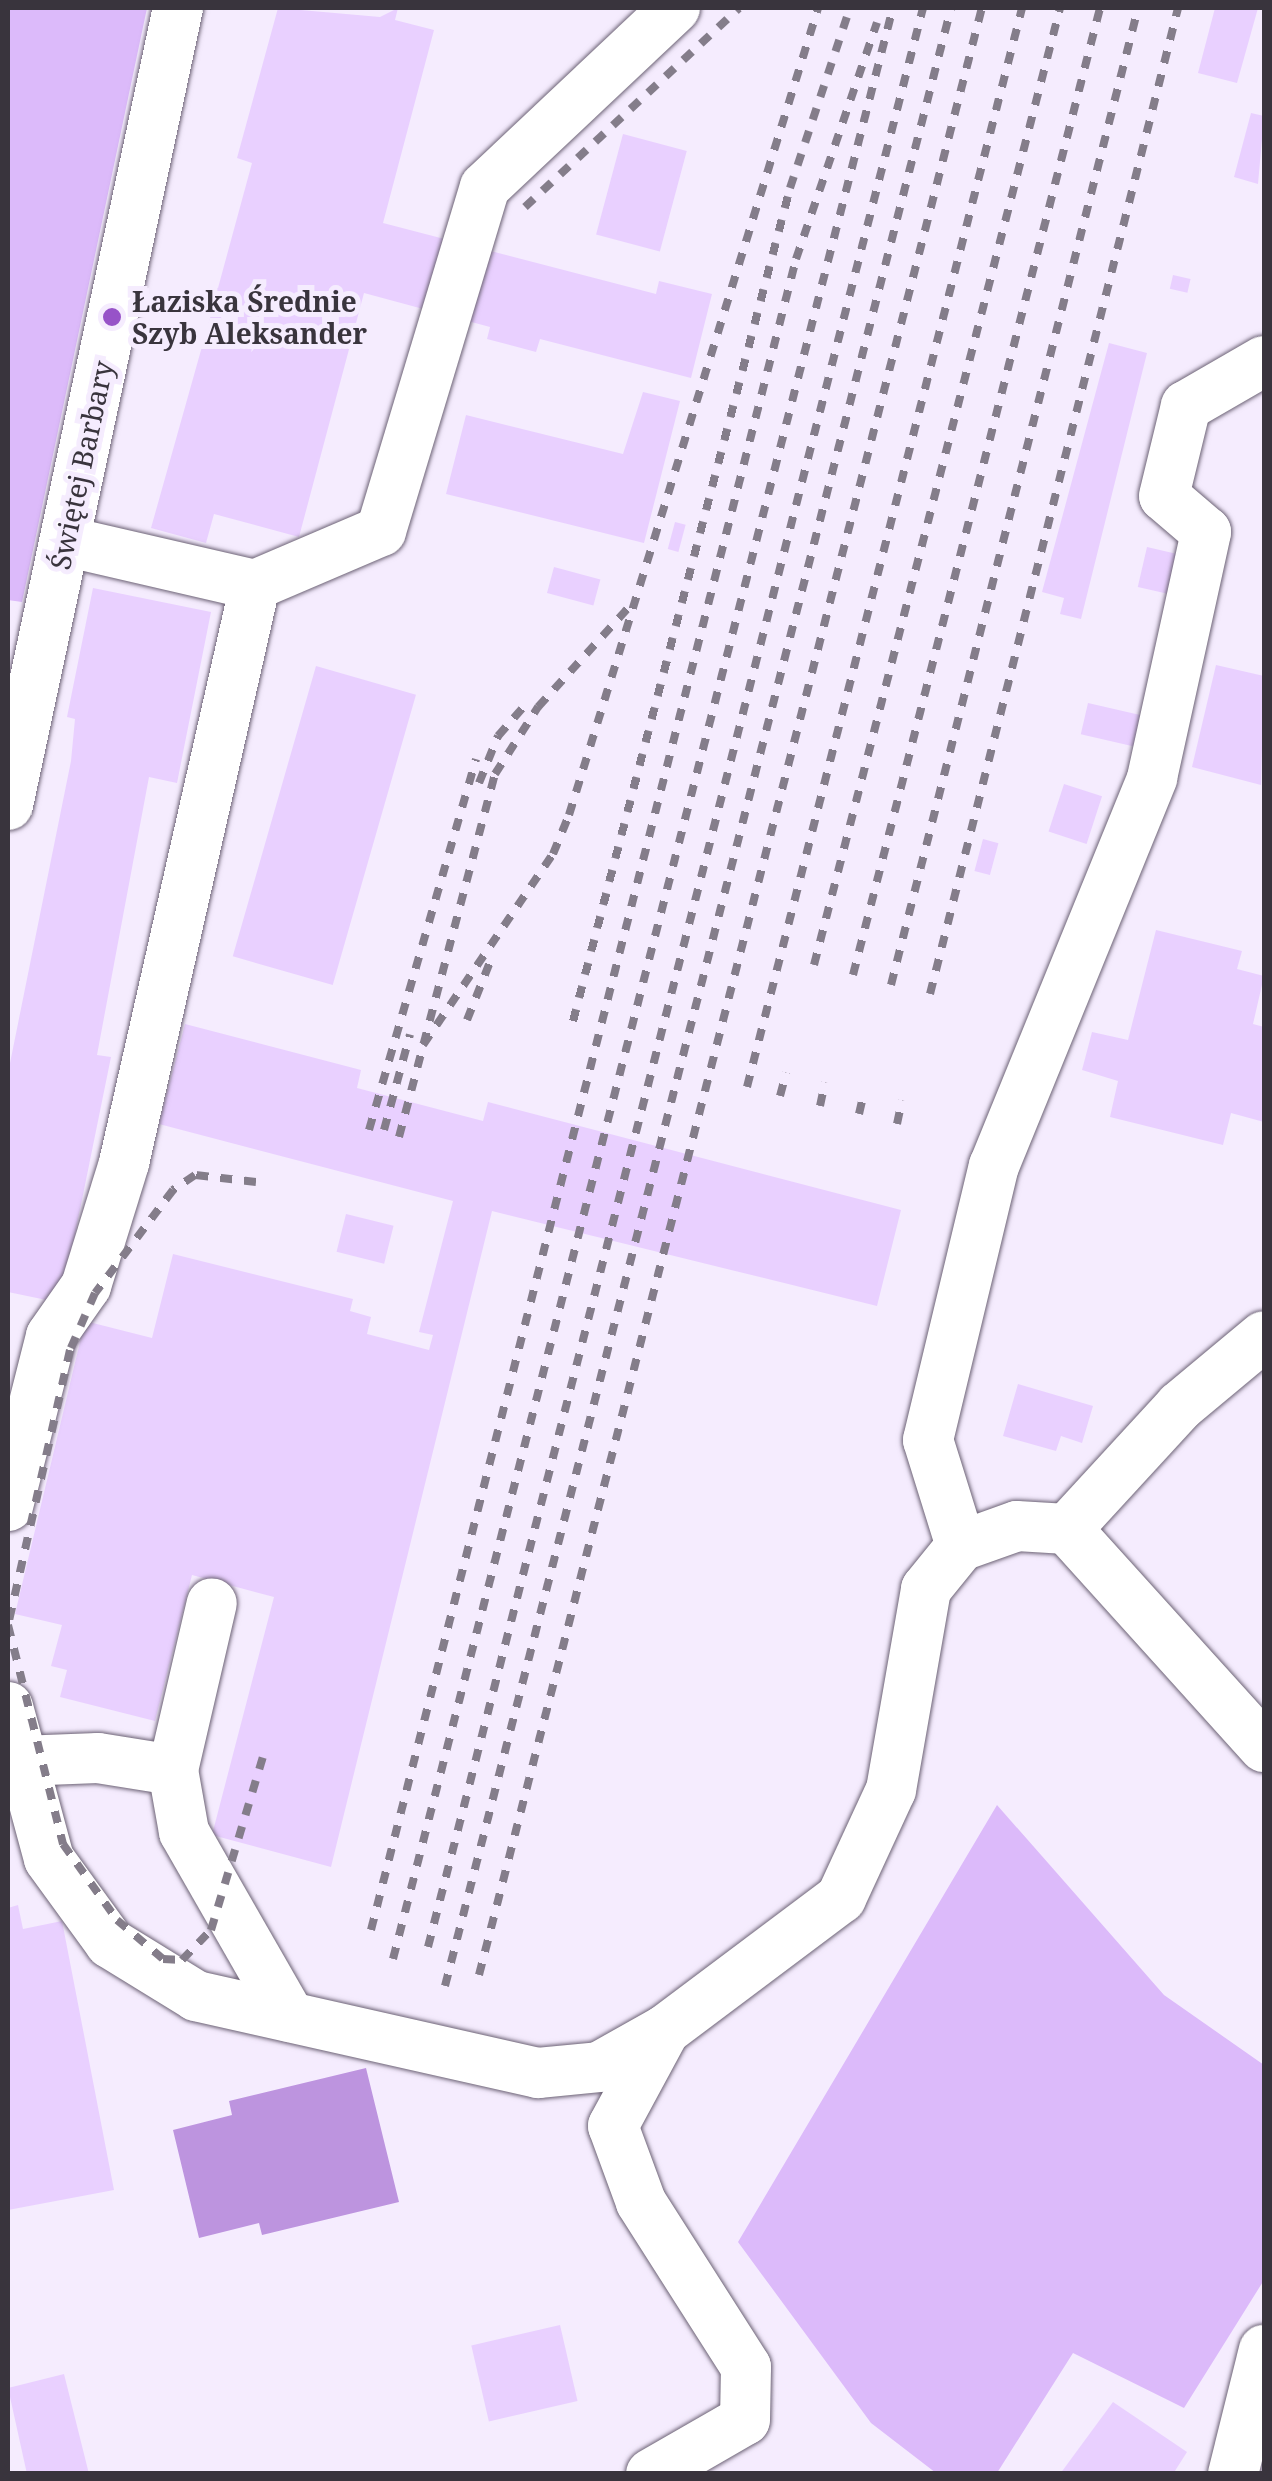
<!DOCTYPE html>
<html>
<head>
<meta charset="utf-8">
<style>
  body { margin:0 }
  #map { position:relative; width:1272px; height:2481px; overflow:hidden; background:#f5ecfe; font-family:"Noto Serif",serif }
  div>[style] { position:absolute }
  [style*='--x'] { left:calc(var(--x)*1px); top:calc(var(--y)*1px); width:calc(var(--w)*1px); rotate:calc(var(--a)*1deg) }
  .green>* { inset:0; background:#dcbafa }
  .water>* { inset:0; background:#bd94df }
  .building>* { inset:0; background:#e9d0ff; transform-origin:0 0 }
  .roads { filter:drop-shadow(0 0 2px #6c6275) drop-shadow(0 0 2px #6c6275) }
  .minor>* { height:50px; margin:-25px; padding:0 25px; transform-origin:25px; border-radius:25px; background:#fff }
  .rail>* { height:8px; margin-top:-4px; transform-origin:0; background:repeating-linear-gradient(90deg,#847d8a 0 12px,transparent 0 24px) }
  .dots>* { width:28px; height:28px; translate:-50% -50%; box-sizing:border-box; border:5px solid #f5ecfe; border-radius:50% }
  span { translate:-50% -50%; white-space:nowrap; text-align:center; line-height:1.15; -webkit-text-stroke:10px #f5ecfe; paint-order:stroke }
  .poi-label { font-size:28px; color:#39343d; font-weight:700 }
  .left { translate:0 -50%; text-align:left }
  .street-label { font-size:28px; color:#39343d }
  .frame { position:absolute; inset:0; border:10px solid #39343d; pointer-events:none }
</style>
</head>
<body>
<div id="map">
  <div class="green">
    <div style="clip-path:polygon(8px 8px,147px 8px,22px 602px,8px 600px)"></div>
    <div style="clip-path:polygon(997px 1805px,1164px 1995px,1264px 2065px,1264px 2280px,1184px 2408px,1073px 2353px,997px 2473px,936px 2473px,871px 2423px,738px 2242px)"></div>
  </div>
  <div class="water">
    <div style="clip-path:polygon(366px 2068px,399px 2202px,262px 2235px,259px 2223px,199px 2238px,173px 2130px,232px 2115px,229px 2101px)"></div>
  </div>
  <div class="building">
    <div style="clip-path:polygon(278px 8px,380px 17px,398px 8px,395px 20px,434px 30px,383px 223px,656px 294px,659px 281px,712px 294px,691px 378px,540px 339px,536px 352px,487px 339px,490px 327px,364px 293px,299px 537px,214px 514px,206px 543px,151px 528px,212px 311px,203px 308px,209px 286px,218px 288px,252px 163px,237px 158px)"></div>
    <div style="clip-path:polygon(1215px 8px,1258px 8px,1237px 83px,1198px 73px)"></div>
    <div style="clip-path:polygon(1251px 113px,1264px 116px,1258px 184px,1234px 177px)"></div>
    <div style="left:623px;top:134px;width:66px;height:104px;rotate:15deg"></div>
    <div style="left:1173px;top:275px;width:18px;height:14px;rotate:13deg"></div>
    <div style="clip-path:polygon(1109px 343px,1147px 353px,1081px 619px,1060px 614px,1064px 598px,1042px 592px)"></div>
    <div style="clip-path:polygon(643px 392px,680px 401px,644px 543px,446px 494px,466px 415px,623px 454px)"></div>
    <div style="left:675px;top:522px;width:11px;height:28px;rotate:15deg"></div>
    <div style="left:1147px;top:547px;width:43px;height:41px;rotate:13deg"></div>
    <div style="left:554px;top:567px;width:48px;height:27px;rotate:15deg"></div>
    <div style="clip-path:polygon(93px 588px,211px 612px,177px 783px,149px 777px,97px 1055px,111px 1057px,61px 1303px,8px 1292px,8px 1073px,71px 761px,75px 719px,67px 717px)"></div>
    <div style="clip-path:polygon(1216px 665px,1264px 676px,1261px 785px,1192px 767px)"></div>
    <div style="left:316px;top:666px;width:104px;height:302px;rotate:16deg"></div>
    <div style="left:1088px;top:703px;width:58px;height:32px;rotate:13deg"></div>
    <div style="left:1064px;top:784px;width:40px;height:50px;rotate:18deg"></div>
    <div style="left:983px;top:839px;width:16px;height:33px;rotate:15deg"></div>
    <div style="clip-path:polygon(1156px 930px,1242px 951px,1237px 969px,1264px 976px,1253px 1024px,1264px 1027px,1264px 1122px,1231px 1113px,1223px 1145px,1110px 1117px,1118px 1081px,1082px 1070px,1092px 1032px,1128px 1040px)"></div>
    <div style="clip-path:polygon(185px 1024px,361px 1070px,357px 1088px,483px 1121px,488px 1102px,901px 1210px,877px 1306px,492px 1211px,331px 1867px,212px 1835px,274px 1597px,192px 1575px,155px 1721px,60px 1697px,67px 1670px,51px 1666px,62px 1625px,15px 1614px,85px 1321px,152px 1338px,173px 1254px,353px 1299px,350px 1311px,371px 1317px,367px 1334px,429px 1350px,433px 1335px,419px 1332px,453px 1201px,159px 1124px)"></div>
    <div style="left:346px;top:1214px;width:49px;height:39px;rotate:14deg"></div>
    <div style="clip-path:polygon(1018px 1384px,1093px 1406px,1082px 1443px,1061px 1436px,1056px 1451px,1003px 1436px)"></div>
    <div style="clip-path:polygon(18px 1905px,23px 1929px,62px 1921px,114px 2190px,8px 2210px,8px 1908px)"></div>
    <div style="left:560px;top:2325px;width:78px;height:91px;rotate:77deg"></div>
    <div style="clip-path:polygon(64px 2374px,89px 2474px,27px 2474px,8px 2388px)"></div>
    <div style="clip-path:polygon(1113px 2402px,1187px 2452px,1173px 2474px,1060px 2474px)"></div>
  </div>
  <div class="roads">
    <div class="minor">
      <div style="--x:255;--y:585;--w:137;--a:-23.2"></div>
      <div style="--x:381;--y:531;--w:359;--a:-73.2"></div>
      <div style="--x:485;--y:187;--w:261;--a:-43.3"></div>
      <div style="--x:8;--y:805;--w:815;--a:-77.96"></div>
      <div style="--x:8;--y:1506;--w:175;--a:-75.8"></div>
      <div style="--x:51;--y:1336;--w:61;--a:-55"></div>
      <div style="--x:86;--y:1286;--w:129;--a:-72.8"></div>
      <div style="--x:124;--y:1163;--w:593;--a:-77.23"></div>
      <div style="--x:255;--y:585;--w:195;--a:-167"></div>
      <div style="--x:1067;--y:1529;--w:167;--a:-47.4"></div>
      <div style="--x:1180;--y:1406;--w:109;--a:-39.8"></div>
      <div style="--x:961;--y:1546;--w:111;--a:-107.3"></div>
      <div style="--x:928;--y:1440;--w:282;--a:-76.5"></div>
      <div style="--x:994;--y:1166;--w:419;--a:-67.8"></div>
      <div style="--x:1152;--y:778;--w:252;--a:-77.6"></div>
      <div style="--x:1206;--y:532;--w:55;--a:-139.4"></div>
      <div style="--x:1164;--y:496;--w:93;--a:-76.3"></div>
      <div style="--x:1186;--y:406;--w:90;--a:-30"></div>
      <div style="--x:8;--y:1707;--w:157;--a:74.9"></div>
      <div style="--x:49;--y:1859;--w:104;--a:54"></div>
      <div style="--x:110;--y:1943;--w:101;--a:31.6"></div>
      <div style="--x:196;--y:1996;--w:351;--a:12.7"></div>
      <div style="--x:538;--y:2073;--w:61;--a:-5.6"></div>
      <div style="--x:599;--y:2067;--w:76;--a:-29.3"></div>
      <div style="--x:20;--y:1761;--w:78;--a:-2.2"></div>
      <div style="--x:98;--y:1758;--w:76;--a:9.1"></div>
      <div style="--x:173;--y:1770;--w:171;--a:-76.9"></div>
      <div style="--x:173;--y:1770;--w:63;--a:79.9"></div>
      <div style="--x:184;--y:1832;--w:213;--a:60.2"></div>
      <div style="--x:651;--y:2474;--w:108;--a:-29.9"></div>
      <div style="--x:745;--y:2420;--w:53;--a:-88.9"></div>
      <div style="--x:746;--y:2367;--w:196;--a:-122.5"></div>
      <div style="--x:641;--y:2202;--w:81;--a:-110.2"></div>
      <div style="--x:613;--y:2126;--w:109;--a:-61.6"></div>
      <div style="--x:665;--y:2030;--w:220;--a:-36.9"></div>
      <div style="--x:841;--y:1898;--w:119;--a:-65.2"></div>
      <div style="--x:891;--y:1790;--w:204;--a:-80.1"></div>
      <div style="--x:926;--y:1589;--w:55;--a:-50.9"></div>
      <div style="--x:961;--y:1546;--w:59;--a:-19.7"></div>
      <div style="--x:1017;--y:1526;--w:50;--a:3.4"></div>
      <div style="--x:1067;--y:1529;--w:294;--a:47.9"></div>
      <div style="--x:1233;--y:2474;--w:128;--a:-76"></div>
    </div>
  </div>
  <div class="rail">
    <div style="--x:525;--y:207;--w:292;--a:-42.9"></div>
    <div style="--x:479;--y:783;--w:51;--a:-68"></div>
    <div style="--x:498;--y:736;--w:44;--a:-48.7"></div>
    <div style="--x:814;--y:965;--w:988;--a:-75.58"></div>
    <div style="--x:853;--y:975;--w:998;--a:-75.67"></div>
    <div style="--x:891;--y:985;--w:1008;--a:-75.81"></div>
    <div style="--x:930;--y:994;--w:1017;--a:-75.88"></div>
    <div style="--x:467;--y:1020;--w:68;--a:-68.4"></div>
    <div style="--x:573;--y:1021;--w:861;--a:-75.4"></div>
    <div style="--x:790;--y:188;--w:190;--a:-71.6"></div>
    <div style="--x:423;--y:1045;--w:231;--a:-55.8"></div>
    <div style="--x:553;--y:854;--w:42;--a:-67.7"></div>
    <div style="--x:569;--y:815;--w:845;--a:-72.85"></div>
    <div style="--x:747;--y:1087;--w:1113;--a:-75.7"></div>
    <div style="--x:780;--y:1096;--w:24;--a:-75"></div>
    <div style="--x:820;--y:1106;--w:24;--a:-78"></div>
    <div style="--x:859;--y:1114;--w:23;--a:-77"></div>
    <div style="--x:897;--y:1124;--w:24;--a:-78"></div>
    <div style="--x:369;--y:1130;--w:386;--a:-73.9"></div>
    <div style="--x:384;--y:1130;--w:99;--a:-74.8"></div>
    <div style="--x:399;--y:1137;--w:375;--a:-75.2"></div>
    <div style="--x:495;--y:774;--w:80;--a:-57.3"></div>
    <div style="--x:538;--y:707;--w:137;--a:-47.7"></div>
    <div style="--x:256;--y:1182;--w:61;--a:-173.5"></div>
    <div style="--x:195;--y:1175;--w:27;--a:146"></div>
    <div style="--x:173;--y:1190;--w:129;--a:127.1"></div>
    <div style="--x:95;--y:1293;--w:62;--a:113.7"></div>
    <div style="--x:70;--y:1350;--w:282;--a:102.7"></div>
    <div style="--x:8;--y:1625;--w:226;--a:75.9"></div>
    <div style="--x:63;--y:1844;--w:93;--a:54.6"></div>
    <div style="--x:117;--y:1920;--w:60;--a:40.3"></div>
    <div style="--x:163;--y:1959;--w:19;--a:3"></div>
    <div style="--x:182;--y:1960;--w:42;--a:-46"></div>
    <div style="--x:211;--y:1930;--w:188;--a:-73.3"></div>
    <div style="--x:371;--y:1930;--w:1724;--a:-75.73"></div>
    <div style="--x:796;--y:259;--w:250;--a:-71.1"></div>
    <div style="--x:428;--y:1947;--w:2001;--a:-75.68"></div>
    <div style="--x:393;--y:1959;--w:2014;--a:-75.63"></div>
    <div style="--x:479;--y:1975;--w:2030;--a:-75.66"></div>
    <div style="--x:445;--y:1986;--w:2042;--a:-75.65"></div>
  </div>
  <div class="dots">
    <div style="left:112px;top:317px;background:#9753c8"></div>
  </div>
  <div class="poi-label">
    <span class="left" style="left:132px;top:317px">Łaziska Średnie<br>Szyb Aleksander</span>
  </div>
  <div class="street-label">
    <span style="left:81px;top:465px;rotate:-78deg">Świętej Barbary</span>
  </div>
  <div class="frame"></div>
</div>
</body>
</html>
